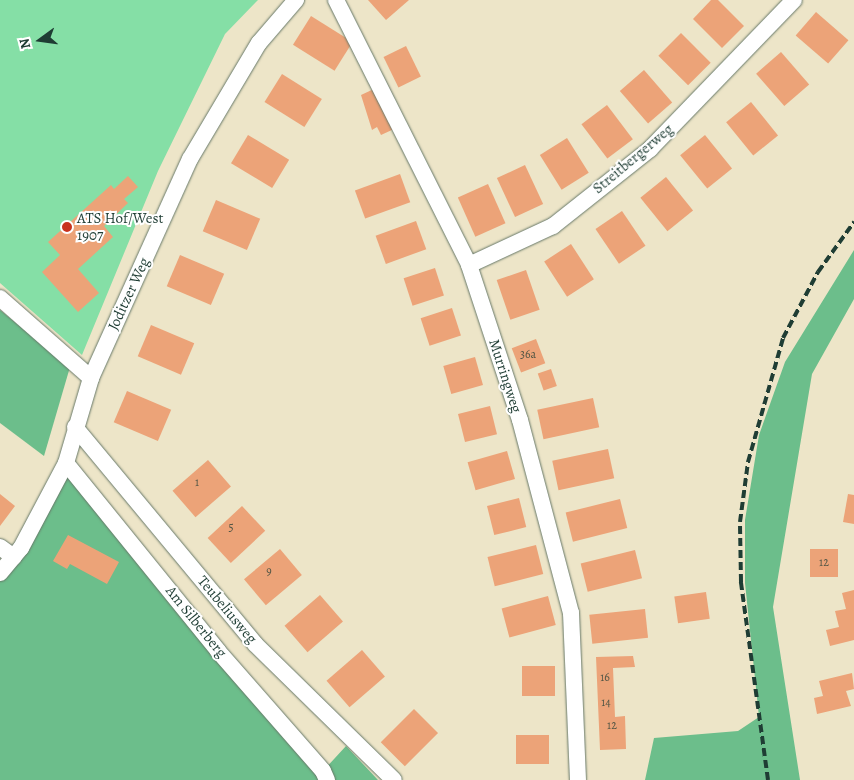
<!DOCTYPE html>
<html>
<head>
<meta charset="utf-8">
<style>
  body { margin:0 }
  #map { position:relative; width:854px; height:780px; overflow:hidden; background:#ede5c8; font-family:Alegreya,serif }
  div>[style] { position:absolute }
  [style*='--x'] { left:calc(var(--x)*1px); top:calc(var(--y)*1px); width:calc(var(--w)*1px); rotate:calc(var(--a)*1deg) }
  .green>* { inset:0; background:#85dfa6 }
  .forest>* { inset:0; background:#6cbe8b }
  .building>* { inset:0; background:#eca378; transform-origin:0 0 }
  .roads { filter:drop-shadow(0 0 1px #677868) drop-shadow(0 0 1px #677868) }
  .street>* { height:16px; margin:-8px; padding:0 8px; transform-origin:8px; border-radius:8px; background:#fff }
  .rail>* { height:4px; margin-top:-2px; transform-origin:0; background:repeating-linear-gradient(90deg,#1f3d34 0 8px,transparent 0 12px) }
  .dots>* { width:14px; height:14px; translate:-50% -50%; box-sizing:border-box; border:2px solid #fff; border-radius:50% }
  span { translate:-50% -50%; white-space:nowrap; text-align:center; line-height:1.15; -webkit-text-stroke:4px #fff; paint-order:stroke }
  .number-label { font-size:12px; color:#525645 }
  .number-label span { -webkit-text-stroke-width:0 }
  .street-label { font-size:15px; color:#1f3d34 }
  .poi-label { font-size:15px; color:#1f3d34 }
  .left { translate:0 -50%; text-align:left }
  .north { position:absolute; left:15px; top:15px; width:50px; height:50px; -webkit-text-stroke:4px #fff; paint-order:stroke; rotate:256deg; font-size:14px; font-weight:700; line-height:20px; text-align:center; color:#1f3d34 }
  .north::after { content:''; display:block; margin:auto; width:18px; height:22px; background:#1f3d34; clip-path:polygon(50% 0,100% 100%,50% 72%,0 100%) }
</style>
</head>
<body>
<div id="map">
  <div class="green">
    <div style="clip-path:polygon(0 0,258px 0,225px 34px,158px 171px,82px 355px,0 283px)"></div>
  </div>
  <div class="forest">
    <div style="clip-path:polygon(854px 250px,854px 299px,812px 374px,773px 607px,800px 780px,645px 780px,654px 738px,738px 731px,759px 717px,745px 583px,745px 520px,759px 435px,785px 362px)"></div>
    <div style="clip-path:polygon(0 310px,70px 367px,44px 456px,0 423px)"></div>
    <div style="clip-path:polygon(66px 463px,323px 771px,346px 746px,378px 780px,0 780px,0 573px)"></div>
  </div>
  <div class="building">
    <div style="clip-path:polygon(368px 0,409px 0,386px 20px)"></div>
    <div style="clip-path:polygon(711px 0,718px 0,744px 26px,722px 48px,693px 19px)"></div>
    <div style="left:816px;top:12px;width:43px;height:31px;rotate:41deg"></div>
    <div style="left:311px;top:16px;width:49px;height:34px;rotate:32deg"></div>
    <div style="left:681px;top:33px;width:42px;height:32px;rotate:45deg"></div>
    <div style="left:406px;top:46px;width:34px;height:25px;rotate:64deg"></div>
    <div style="left:781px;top:52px;width:43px;height:33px;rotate:49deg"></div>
    <div style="left:644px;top:70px;width:43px;height:32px;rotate:49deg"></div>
    <div style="left:282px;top:74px;width:47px;height:33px;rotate:32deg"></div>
    <div style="clip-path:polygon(376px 88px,394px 129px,381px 135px,377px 127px,372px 130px,361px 95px)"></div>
    <div style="left:751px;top:102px;width:43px;height:32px;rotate:51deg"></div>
    <div style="left:607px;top:105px;width:43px;height:32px;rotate:53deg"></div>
    <div style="left:248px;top:135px;width:48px;height:33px;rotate:31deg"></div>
    <div style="left:705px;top:135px;width:43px;height:32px;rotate:51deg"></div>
    <div style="left:567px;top:138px;width:41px;height:32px;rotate:58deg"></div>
    <div style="left:525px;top:165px;width:43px;height:31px;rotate:65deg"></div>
    <div style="left:400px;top:174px;width:30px;height:48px;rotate:70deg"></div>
    <div style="clip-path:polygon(128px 176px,138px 187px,124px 199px,128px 203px,104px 226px,113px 237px,78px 269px,99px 293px,78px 312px,42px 272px,60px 255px,48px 242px,111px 185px,114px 189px)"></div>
    <div style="left:666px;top:177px;width:43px;height:33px;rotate:51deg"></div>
    <div style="left:488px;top:184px;width:43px;height:33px;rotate:66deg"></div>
    <div style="left:216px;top:200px;width:48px;height:34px;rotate:23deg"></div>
    <div style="left:622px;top:211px;width:42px;height:32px;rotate:56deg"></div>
    <div style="left:416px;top:221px;width:30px;height:43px;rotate:70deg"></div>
    <div style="left:571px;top:244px;width:42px;height:32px;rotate:57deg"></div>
    <div style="left:180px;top:255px;width:48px;height:34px;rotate:23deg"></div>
    <div style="left:435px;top:268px;width:29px;height:33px;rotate:72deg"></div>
    <div style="left:526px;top:270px;width:42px;height:31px;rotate:71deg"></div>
    <div style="left:452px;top:308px;width:29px;height:33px;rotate:72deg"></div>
    <div style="left:151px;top:325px;width:47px;height:34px;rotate:23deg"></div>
    <div style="left:536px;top:339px;width:26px;height:26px;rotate:69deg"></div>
    <div style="left:475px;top:357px;width:29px;height:33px;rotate:74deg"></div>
    <div style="left:551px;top:369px;width:18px;height:14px;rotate:71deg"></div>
    <div style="left:127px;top:391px;width:48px;height:34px;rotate:23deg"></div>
    <div style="left:593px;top:398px;width:30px;height:57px;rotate:78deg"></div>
    <div style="left:490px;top:406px;width:29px;height:33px;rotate:76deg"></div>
    <div style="left:608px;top:449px;width:30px;height:57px;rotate:78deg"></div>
    <div style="left:507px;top:451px;width:29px;height:41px;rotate:74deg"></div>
    <div style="left:208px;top:460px;width:35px;height:47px;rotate:49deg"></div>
    <div style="clip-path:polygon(0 494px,15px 506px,0 526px)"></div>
    <div style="clip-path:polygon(848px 494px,854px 495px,854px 524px,843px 522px)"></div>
    <div style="left:519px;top:498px;width:30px;height:33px;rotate:76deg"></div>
    <div style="left:620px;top:499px;width:30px;height:56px;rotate:76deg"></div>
    <div style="left:242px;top:506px;width:34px;height:47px;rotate:47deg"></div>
    <div style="clip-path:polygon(68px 535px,119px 562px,107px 584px,70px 564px,67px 569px,53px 561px)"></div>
    <div style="left:536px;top:545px;width:30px;height:50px;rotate:76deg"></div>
    <div style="left:280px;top:549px;width:34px;height:47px;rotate:50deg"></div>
    <div style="left:810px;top:549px;width:28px;height:28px"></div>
    <div style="left:635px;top:550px;width:29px;height:56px;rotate:76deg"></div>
    <div style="clip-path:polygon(854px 590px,854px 640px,830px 646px,826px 630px,839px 627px,835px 611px,846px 609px,842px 593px)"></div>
    <div style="left:706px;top:592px;width:27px;height:32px;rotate:82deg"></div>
    <div style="left:320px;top:595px;width:35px;height:47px;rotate:49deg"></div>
    <div style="left:548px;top:596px;width:30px;height:48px;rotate:75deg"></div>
    <div style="left:645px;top:609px;width:29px;height:56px;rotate:84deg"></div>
    <div style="left:362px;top:650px;width:35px;height:47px;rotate:49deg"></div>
    <div style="clip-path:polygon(633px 656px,635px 667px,613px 668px,615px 717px,625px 716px,626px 749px,600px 750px,596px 657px)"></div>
    <div style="left:555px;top:666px;width:30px;height:33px;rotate:90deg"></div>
    <div style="clip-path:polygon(852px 673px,854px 689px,846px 691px,851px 706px,817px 714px,814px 698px,823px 696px,819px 681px)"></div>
    <div style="left:414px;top:709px;width:34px;height:47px;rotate:45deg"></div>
    <div style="left:549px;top:735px;width:29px;height:33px;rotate:90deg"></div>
  </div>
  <div class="roads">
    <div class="street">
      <div style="--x:336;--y:0;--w:297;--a:63.3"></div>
      <div style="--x:469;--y:265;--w:163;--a:71.8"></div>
      <div style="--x:520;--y:420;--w:200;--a:75.2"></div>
      <div style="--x:571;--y:613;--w:167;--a:87.6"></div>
      <div style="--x:469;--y:265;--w:93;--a:-24.9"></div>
      <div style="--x:553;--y:226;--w:124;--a:-38.4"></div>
      <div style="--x:650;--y:149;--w:207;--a:-46"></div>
      <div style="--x:0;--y:298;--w:121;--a:41.3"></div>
      <div style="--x:75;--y:427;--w:282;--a:50.3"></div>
      <div style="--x:255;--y:644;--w:194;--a:44.4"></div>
      <div style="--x:66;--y:463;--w:242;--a:51"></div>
      <div style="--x:218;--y:651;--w:159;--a:48.8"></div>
      <div style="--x:323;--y:771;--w:10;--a:66"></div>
      <div style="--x:0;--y:547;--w:17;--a:36"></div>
      <div style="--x:0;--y:573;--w:33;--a:-50"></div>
      <div style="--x:21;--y:548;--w:96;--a:-62.1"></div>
      <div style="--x:66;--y:463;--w:89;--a:-73.6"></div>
      <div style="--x:91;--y:378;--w:240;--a:-65.7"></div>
      <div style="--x:190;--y:159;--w:135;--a:-59.3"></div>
      <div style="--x:259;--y:43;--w:57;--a:-49.3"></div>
    </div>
  </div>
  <div class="rail">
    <div style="--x:768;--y:780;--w:200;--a:-97.8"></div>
    <div style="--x:741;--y:582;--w:60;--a:-91"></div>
    <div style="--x:740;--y:522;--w:61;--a:-82.4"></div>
    <div style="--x:748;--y:462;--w:129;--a:-74.2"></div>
    <div style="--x:783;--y:338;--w:75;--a:-62.1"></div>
    <div style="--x:818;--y:272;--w:62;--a:-54.2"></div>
  </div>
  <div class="dots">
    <div style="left:67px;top:227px;background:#c8321e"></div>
  </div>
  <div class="number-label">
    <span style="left:528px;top:355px">36a</span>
    <span style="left:197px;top:483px">1</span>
    <span style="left:231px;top:528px">5</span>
    <span style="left:824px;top:563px">12</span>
    <span style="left:269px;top:572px">9</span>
    <span style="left:605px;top:678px">16</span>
    <span style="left:606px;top:703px">14</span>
    <span style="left:612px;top:726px">12</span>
  </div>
  <div class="street-label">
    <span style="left:633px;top:159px;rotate:-40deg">Streitbergerweg</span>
    <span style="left:129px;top:294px;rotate:-65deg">Joditzer Weg</span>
    <span style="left:505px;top:376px;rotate:72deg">Murringweg</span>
    <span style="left:227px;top:610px;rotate:50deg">Teubeliusweg</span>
    <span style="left:196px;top:622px;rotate:51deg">Am Silberberg</span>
  </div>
  <div class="poi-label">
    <span class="left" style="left:77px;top:227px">ATS Hof/West<br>1907</span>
  </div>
  <div class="north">N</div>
</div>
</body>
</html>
